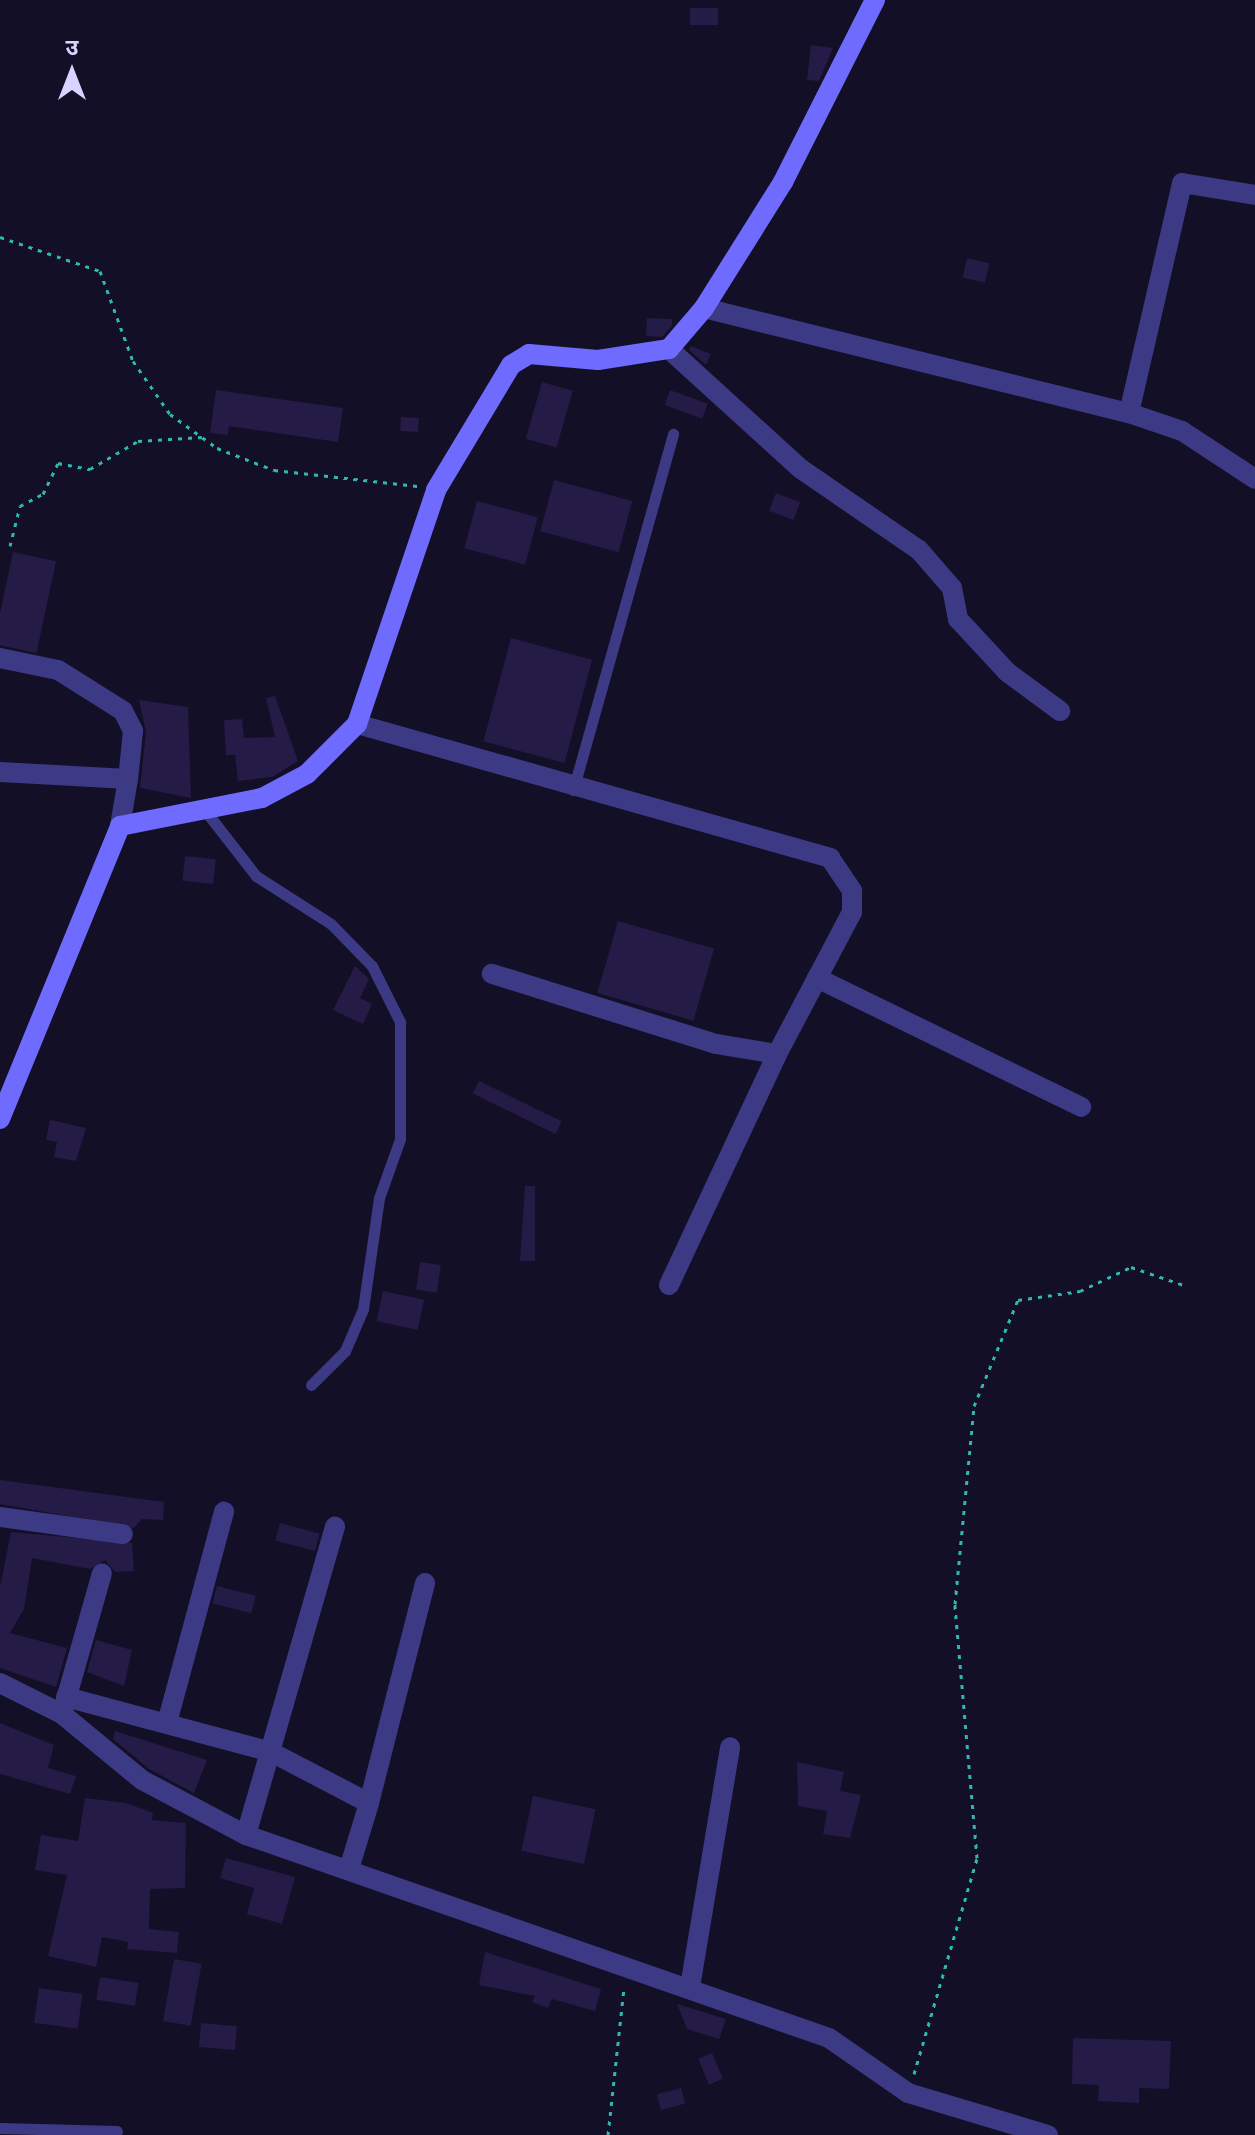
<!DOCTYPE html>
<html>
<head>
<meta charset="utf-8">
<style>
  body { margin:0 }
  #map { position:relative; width:1255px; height:2135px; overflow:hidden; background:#130f26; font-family:Figtree,"Noto Sans Devanagari",sans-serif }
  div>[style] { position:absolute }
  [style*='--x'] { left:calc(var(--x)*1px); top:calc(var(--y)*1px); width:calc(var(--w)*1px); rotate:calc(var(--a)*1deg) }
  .building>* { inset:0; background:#241b47; transform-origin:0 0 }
  .path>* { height:3px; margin-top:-1.5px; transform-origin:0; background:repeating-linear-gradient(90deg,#2fb8b0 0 4px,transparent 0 10px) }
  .lane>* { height:11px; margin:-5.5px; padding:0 5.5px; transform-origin:5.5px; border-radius:5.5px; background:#3d3a85 }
  .street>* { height:20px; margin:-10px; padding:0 10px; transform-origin:10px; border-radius:10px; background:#3d3a85 }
  .secondary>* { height:20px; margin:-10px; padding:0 10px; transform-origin:10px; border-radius:10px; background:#6f6bff }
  span { translate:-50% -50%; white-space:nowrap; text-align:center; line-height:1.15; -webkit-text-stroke:6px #130f26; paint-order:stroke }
  .north { position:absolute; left:32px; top:32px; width:80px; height:80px; -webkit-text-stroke:6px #130f26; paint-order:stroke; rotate:0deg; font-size:22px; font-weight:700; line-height:32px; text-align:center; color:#d9d4ff }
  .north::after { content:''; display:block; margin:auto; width:28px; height:36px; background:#d9d4ff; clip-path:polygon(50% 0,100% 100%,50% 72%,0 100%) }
</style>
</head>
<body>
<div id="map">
  <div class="building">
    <div style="left:690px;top:8px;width:28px;height:17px"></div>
    <div style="clip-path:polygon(811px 45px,833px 48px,819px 81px,807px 80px)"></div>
    <div style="left:967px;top:258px;width:23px;height:20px;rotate:13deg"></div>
    <div style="clip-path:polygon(647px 318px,672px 319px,672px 326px,662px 337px,646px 336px)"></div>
    <div style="clip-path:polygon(691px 346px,711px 354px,706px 365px,689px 350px)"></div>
    <div style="left:542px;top:382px;width:32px;height:59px;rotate:16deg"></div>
    <div style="clip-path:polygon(216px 390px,343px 408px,338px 442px,229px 426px,228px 435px,210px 433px)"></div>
    <div style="left:670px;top:390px;width:40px;height:16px;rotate:20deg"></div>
    <div style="left:401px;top:417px;width:18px;height:14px;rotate:3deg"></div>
    <div style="left:554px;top:480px;width:81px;height:53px;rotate:15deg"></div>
    <div style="left:776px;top:493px;width:26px;height:19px;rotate:21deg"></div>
    <div style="left:477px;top:501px;width:63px;height:49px;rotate:15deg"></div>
    <div style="left:13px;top:552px;width:44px;height:94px;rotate:12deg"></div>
    <div style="left:511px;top:638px;width:84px;height:107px;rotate:15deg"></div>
    <div style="clip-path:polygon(275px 696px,298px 761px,272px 777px,238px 781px,235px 755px,226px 755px,224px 720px,242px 719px,244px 738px,275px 737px,266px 698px)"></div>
    <div style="clip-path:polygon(139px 700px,188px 707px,191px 798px,140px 788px,146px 732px)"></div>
    <div style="left:185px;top:856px;width:31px;height:25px;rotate:6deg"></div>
    <div style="left:618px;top:921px;width:100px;height:75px;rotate:16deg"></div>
    <div style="clip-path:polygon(355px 966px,369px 979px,360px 998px,372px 1004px,363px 1024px,333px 1010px)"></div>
    <div style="left:479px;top:1081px;width:92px;height:14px;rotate:26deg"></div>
    <div style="clip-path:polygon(50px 1120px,86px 1128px,76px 1161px,54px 1157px,57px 1142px,46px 1140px)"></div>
    <div style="clip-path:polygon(525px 1186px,535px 1186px,535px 1261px,520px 1261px)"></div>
    <div style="left:420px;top:1262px;width:21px;height:28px;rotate:8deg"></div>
    <div style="left:383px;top:1291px;width:42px;height:31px;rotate:12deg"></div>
    <div style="clip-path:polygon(0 1480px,164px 1502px,163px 1520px,142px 1519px,134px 1528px,0 1504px)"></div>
    <div style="left:280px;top:1523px;width:41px;height:18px;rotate:15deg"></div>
    <div style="clip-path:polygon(11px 1532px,132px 1543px,134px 1571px,115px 1572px,105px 1560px,90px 1569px,32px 1558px,24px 1609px,10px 1633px,67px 1648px,56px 1687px,0 1668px,0 1587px)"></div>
    <div style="left:217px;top:1586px;width:40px;height:18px;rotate:14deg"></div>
    <div style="clip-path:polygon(96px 1640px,132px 1650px,124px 1686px,87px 1672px)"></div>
    <div style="clip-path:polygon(0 1723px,54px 1745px,48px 1768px,76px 1776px,70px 1794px,0 1774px)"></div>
    <div style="clip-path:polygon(115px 1731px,207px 1760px,194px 1793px,149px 1769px,113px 1739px)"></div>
    <div style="clip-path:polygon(797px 1762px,844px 1772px,840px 1791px,861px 1795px,850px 1838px,823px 1834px,827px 1811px,798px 1806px)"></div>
    <div style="left:533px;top:1796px;width:64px;height:56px;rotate:12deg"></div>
    <div style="clip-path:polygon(85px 1798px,126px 1803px,153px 1813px,152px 1820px,186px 1823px,185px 1888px,150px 1889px,149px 1929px,179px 1932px,177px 1953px,127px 1949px,128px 1942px,102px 1937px,96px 1967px,48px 1956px,67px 1875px,35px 1870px,41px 1835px,78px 1841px)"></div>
    <div style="clip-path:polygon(226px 1858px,295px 1877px,282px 1924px,247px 1914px,254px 1888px,220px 1878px)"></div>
    <div style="clip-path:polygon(485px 1952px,601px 1989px,595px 2011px,552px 1999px,548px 2008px,532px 2002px,535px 1996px,479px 1985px)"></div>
    <div style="left:174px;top:1959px;width:28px;height:63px;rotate:10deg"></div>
    <div style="left:100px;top:1977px;width:39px;height:23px;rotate:9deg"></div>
    <div style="left:39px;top:1988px;width:44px;height:35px;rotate:8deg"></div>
    <div style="clip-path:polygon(677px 2004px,726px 2019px,719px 2039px,687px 2029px)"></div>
    <div style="left:201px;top:2023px;width:36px;height:24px;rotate:5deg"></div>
    <div style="clip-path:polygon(1073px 2038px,1171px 2041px,1169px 2089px,1139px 2088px,1139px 2103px,1098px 2101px,1099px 2085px,1072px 2084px)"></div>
    <div style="left:712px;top:2053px;width:28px;height:15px;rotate:67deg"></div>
    <div style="left:681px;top:2088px;width:16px;height:25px;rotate:75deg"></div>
  </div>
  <div class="path">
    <div style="--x:0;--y:237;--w:106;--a:18.8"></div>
    <div style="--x:100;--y:271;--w:96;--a:69.9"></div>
    <div style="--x:133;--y:361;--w:65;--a:55.1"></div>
    <div style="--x:170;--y:414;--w:58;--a:35.9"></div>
    <div style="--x:217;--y:448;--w:61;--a:21.1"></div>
    <div style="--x:274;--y:470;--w:144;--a:6.4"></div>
    <div style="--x:10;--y:546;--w:41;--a:-76"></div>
    <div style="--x:20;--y:506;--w:26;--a:-28"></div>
    <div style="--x:43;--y:494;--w:34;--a:-64"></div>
    <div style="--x:58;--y:463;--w:33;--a:11"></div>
    <div style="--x:90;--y:469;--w:56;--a:-30.3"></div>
    <div style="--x:138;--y:441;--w:64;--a:-3.6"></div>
    <div style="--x:914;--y:2074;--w:225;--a:-73.7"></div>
    <div style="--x:977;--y:1858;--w:255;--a:-95"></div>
    <div style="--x:955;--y:1604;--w:199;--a:-84.5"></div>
    <div style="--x:974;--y:1406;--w:115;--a:-67.5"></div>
    <div style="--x:1018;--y:1300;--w:63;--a:-8.3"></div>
    <div style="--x:1080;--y:1291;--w:56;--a:-25.2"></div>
    <div style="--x:1131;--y:1267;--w:56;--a:18.8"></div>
    <div style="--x:608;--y:2135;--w:148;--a:-83.8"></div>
  </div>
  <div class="lane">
    <div style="--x:573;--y:790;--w:370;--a:-74.3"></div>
    <div style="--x:207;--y:813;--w:80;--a:52.1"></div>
    <div style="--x:256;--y:876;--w:89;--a:32.6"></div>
    <div style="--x:331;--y:924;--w:59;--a:45.7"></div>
    <div style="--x:372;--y:966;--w:63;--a:63.4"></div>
    <div style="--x:400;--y:1022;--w:117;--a:90"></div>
    <div style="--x:400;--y:1139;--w:63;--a:109.6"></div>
    <div style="--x:379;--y:1198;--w:112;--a:98.2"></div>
    <div style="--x:363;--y:1309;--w:46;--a:113.2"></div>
    <div style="--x:345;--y:1351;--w:48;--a:135"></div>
    <div style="--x:0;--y:2128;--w:117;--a:1.5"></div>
  </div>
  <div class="street">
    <div style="--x:704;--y:308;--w:438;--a:13.9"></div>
    <div style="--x:1129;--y:413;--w:56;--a:18.8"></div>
    <div style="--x:1182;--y:431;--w:87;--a:33.3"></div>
    <div style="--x:669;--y:349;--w:178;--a:42.3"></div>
    <div style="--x:801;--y:469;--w:143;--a:34.5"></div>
    <div style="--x:919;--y:550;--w:50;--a:49"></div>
    <div style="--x:952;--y:588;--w:32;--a:79"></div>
    <div style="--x:958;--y:619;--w:72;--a:47.2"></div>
    <div style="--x:1007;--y:672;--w:66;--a:36.3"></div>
    <div style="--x:1129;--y:413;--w:236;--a:-77"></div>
    <div style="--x:1182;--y:183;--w:74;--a:9.3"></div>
    <div style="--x:0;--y:658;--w:59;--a:11.7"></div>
    <div style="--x:58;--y:670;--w:77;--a:32.2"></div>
    <div style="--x:123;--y:711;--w:22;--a:63"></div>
    <div style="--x:133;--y:731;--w:48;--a:95.9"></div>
    <div style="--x:128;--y:779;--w:128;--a:-176.9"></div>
    <div style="--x:357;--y:724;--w:492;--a:15.8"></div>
    <div style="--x:830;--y:858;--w:40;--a:56"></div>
    <div style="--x:852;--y:891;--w:21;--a:90"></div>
    <div style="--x:852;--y:912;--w:161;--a:117.8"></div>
    <div style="--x:777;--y:1054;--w:62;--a:-170.7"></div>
    <div style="--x:716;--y:1044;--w:235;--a:-162.6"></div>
    <div style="--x:120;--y:826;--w:48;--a:-80.3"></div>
    <div style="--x:817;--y:978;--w:294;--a:26"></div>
    <div style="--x:669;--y:1285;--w:255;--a:-64.9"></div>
    <div style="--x:0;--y:1517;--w:124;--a:7.9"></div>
    <div style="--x:0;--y:1683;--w:69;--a:26.6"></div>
    <div style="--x:62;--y:1714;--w:104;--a:39.5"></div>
    <div style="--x:142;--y:1780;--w:118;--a:27.9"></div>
    <div style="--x:246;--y:1835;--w:617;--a:19.2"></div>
    <div style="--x:829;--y:2038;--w:96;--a:34.8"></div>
    <div style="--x:908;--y:2093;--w:146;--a:16.7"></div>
    <div style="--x:66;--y:1697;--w:212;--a:15"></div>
    <div style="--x:271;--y:1752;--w:110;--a:27.5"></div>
    <div style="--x:369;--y:1803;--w:227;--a:-75.7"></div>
    <div style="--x:63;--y:1710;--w:142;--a:-74.1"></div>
    <div style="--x:167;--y:1723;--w:219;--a:-74.9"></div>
    <div style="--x:246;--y:1835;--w:321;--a:-73.9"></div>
    <div style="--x:349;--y:1869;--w:69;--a:-73.1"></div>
    <div style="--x:690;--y:1987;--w:243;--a:-80.5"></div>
  </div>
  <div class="secondary">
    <div style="--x:0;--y:1119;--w:317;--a:-67.7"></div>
    <div style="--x:120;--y:826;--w:145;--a:-11.2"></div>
    <div style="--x:262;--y:798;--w:51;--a:-28.1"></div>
    <div style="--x:307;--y:774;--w:71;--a:-45"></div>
    <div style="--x:357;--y:724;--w:247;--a:-71.3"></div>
    <div style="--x:436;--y:490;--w:146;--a:-59"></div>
    <div style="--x:511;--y:365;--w:21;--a:-31"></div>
    <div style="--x:529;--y:354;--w:69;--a:5"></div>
    <div style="--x:598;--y:360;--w:72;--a:-8.8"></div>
    <div style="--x:669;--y:349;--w:54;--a:-49.5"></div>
    <div style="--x:704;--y:308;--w:149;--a:-57.9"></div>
    <div style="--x:783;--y:182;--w:204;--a:-63.2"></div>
  </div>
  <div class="north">उ</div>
</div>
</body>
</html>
